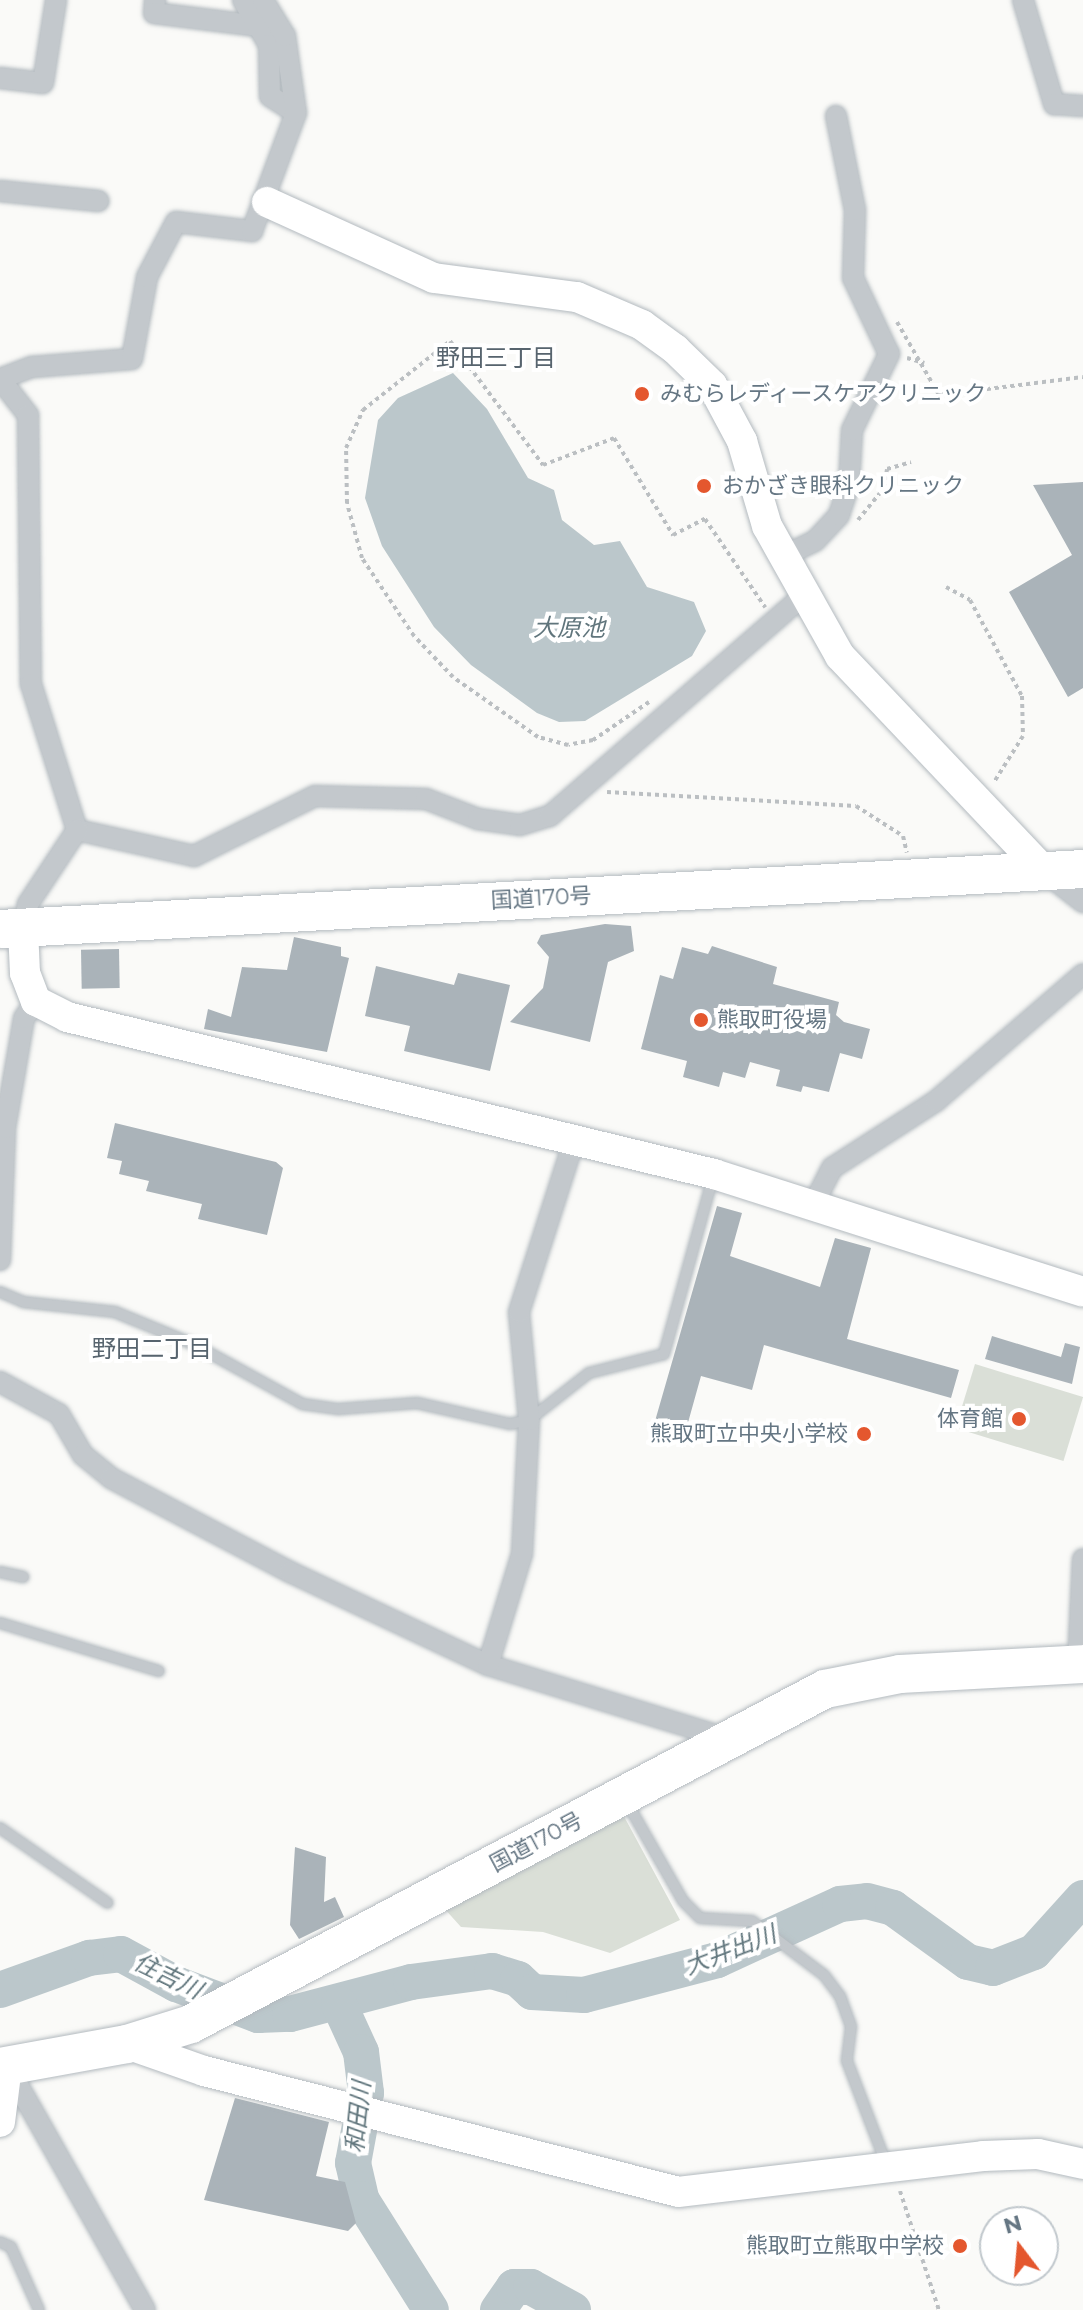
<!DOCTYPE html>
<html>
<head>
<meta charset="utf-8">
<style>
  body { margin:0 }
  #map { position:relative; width:1083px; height:2310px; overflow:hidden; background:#fafaf8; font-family:Montserrat,"Noto Sans JP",sans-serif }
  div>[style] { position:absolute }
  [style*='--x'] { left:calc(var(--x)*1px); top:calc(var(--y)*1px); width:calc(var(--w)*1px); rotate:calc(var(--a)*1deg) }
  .green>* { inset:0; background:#dadfd7; transform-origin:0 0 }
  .water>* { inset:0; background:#bbc7cb }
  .river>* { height:36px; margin:-18px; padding:0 18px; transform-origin:18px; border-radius:18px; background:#bbc7cb }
  .building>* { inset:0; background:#aab3b9; transform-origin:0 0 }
  .path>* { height:4px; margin-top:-2px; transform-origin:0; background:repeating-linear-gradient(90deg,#bbbfc2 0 4px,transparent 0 8px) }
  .roads { filter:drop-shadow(0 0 2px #b3babf) drop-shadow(0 0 2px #b3babf) }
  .lane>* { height:10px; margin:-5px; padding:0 5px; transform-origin:5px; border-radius:5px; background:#c3c8cc }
  .street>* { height:20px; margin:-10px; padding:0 10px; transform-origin:10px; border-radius:10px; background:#c3c8cc }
  .secondary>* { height:30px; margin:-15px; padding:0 15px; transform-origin:15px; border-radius:15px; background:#fff }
  .highway>* { height:38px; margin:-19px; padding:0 19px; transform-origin:19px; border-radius:19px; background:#fff }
  .dots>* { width:22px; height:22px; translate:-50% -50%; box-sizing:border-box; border:4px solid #fff; border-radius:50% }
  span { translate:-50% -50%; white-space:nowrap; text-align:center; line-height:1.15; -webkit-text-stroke:8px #fff; paint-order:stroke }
  .poi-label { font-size:22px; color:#657683 }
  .left { translate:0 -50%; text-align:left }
  .right { translate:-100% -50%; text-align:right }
  .street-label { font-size:22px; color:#657683 }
  .neighbourhood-label { font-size:24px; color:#57646e }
  .water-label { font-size:24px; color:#60757c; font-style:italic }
  .north { position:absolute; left:979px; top:2206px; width:80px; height:80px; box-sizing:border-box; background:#fff; border:2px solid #c1c8cd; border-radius:50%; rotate:344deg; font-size:22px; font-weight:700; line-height:32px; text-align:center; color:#657683 }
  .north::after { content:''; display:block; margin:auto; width:28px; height:36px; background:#e4572e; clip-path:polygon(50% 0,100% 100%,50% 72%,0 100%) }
</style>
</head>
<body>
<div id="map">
  <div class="green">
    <div style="left:975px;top:1364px;width:113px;height:67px;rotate:17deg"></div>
    <div style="clip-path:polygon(620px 1809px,680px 1920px,610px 1953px,543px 1932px,461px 1927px,443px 1907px)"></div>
  </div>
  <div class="water">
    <div style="clip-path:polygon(453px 373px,487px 409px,528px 478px,554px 490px,562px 520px,594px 545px,620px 541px,647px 587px,694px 602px,706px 631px,692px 656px,585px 721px,559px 722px,537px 713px,471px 665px,434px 627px,382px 546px,365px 498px,378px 420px,398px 398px)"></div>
  </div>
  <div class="river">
    <div style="--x:0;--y:1990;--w:95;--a:-19.8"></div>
    <div style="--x:89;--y:1958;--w:32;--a:-7"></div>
    <div style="--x:121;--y:1954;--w:63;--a:28.6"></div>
    <div style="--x:176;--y:1984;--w:88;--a:20.7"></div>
    <div style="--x:258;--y:2015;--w:32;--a:-2"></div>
    <div style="--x:290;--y:2014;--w:125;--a:-14.8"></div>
    <div style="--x:411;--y:1982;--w:82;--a:-7.7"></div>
    <div style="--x:492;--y:1971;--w:27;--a:17"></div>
    <div style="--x:518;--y:1979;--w:19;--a:43"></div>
    <div style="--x:532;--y:1992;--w:52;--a:3.3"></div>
    <div style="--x:584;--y:1995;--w:138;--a:-14.7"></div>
    <div style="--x:717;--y:1960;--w:135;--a:-24.5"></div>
    <div style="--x:840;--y:1904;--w:27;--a:-6"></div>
    <div style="--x:867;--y:1901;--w:27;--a:15"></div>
    <div style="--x:893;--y:1908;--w:92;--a:35.8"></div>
    <div style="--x:968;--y:1962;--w:26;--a:13"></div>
    <div style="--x:993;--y:1968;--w:44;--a:-21.3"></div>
    <div style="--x:1034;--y:1952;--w:73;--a:-47.8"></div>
    <div style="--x:339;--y:2004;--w:53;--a:65.4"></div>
    <div style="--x:361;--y:2052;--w:41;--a:83"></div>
    <div style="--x:366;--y:2093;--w:71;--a:100.5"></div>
    <div style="--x:353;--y:2163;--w:37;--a:77"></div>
    <div style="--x:361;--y:2199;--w:131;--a:57.8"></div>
    <div style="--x:498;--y:2310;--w:28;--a:-55"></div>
    <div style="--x:514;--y:2287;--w:17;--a:0"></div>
    <div style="--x:531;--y:2287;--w:48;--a:28.7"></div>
  </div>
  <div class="building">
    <div style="clip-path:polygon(1083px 482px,1083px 688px,1068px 697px,1009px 592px,1072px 555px,1033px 485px)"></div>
    <div style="clip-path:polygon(605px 924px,631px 926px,634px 951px,608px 962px,590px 1042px,510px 1022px,543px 988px,549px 957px,537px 943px,541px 935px)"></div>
    <div style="clip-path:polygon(294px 937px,341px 947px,341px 956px,349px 958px,327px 1052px,204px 1029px,208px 1009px,231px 1017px,242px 967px,287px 970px)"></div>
    <div style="clip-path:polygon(712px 946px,777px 967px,773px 984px,839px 1002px,836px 1015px,844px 1022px,870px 1029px,862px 1059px,840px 1053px,829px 1092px,803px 1086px,801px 1092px,776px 1086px,780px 1070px,750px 1062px,745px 1078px,723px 1072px,719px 1087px,683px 1077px,687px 1061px,641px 1049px,660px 975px,673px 979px,682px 947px,708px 954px)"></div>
    <div style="left:119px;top:949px;width:39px;height:38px;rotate:89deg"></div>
    <div style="clip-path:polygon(376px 966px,454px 985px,458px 973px,510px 985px,490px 1071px,404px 1051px,410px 1026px,365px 1016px)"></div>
    <div style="clip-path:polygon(115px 1123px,276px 1162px,283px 1168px,267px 1235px,198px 1219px,202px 1204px,146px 1191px,149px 1181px,119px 1174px,122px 1161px,107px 1158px)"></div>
    <div style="clip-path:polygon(717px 1206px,742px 1213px,730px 1256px,820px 1287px,835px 1238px,871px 1248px,847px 1339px,959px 1370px,951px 1398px,764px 1345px,752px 1390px,701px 1376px,684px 1437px,653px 1428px)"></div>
    <div style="clip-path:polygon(992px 1336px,1061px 1357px,1065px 1343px,1080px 1347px,1072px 1384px,985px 1359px)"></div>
    <div style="clip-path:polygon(295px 1847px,326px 1857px,324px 1902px,335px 1897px,344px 1917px,299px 1939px,290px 1925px)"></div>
    <div style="clip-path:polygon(235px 2098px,329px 2122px,316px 2176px,345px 2182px,356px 2223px,348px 2231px,204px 2200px)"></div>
  </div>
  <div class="path">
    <div style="--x:897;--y:322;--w:84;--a:60.1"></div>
    <div style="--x:939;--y:395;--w:145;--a:-7.1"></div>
    <div style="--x:907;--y:358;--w:18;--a:16"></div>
    <div style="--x:858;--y:520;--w:41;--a:-50.9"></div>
    <div style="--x:884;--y:488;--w:19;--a:-81"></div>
    <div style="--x:887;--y:469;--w:25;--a:-16"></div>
    <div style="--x:946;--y:587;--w:27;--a:28"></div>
    <div style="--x:970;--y:600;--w:109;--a:61.6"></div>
    <div style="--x:1022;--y:696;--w:40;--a:88.6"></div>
    <div style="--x:1023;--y:736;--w:54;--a:122.2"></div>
    <div style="--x:649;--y:702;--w:68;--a:145.8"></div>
    <div style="--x:593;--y:740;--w:25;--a:169"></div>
    <div style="--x:568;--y:745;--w:31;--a:-165"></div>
    <div style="--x:538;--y:737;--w:104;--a:-144.8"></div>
    <div style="--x:453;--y:677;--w:57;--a:-133.6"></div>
    <div style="--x:414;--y:636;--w:94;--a:-123.7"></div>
    <div style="--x:362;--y:558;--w:57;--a:-105.3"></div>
    <div style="--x:347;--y:503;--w:55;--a:-91"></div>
    <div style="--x:346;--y:448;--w:42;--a:-65.9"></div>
    <div style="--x:363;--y:410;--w:111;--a:-38.4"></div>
    <div style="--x:450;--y:341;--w:155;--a:53.1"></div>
    <div style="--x:543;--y:465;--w:76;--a:-20.8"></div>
    <div style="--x:614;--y:438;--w:114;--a:58.7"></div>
    <div style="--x:673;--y:535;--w:36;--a:-27"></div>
    <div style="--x:705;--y:519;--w:107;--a:55.7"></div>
    <div style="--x:607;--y:792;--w:249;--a:3.2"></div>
    <div style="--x:856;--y:806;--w:56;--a:32.6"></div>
    <div style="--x:903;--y:836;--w:17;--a:77"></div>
    <div style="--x:900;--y:2191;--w:125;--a:71.9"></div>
  </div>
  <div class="roads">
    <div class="lane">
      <div style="--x:0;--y:1292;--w:25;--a:23"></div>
      <div style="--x:23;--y:1302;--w:93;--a:6.2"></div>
      <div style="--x:115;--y:1312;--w:84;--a:22.3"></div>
      <div style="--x:193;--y:1344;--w:124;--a:28.8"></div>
      <div style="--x:302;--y:1404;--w:37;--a:8"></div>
      <div style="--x:339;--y:1409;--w:78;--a:-4.4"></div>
      <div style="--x:417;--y:1403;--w:95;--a:12.7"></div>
      <div style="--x:510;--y:1424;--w:19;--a:-12"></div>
      <div style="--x:529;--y:1420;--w:76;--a:-38.1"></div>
      <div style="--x:589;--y:1373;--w:77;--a:-14.2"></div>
      <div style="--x:664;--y:1354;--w:184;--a:-74.5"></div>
      <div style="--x:0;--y:1572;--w:24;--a:12"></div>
      <div style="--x:0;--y:1623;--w:166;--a:16.8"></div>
      <div style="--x:626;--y:1801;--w:115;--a:60.3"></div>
      <div style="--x:683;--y:1901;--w:24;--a:45"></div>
      <div style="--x:700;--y:1918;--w:52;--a:3.3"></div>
      <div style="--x:752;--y:1921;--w:90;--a:36.9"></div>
      <div style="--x:824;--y:1975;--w:26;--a:53"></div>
      <div style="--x:840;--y:1996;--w:33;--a:70"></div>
      <div style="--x:851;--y:2027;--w:34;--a:97"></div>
      <div style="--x:847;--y:2061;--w:109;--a:69.1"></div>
      <div style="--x:0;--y:1828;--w:131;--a:34.8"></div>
      <div style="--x:0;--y:2242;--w:12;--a:24"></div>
      <div style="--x:11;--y:2247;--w:69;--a:66"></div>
    </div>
    <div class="street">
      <div style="--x:155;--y:0;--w:13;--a:94"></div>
      <div style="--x:154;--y:13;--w:105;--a:7.1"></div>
      <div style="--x:243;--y:0;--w:52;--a:60"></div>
      <div style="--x:269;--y:45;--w:51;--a:88.9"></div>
      <div style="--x:270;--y:96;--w:31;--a:33"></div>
      <div style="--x:1023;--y:0;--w:109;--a:73.4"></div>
      <div style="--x:1054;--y:104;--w:29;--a:4"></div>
      <div style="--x:0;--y:78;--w:43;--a:6.6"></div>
      <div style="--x:43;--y:83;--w:84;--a:-81.1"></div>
      <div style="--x:0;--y:191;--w:99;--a:5.8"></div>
      <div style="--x:0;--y:379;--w:34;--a:-21"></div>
      <div style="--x:32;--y:367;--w:100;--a:-4.6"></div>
      <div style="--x:132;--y:359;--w:83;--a:-79.6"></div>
      <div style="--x:147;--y:277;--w:62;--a:-62.2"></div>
      <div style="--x:176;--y:222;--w:77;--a:6.8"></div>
      <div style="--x:252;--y:231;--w:126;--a:-69.6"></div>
      <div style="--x:296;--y:113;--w:78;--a:-98.1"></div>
      <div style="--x:285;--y:36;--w:42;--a:-121.4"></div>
      <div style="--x:0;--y:379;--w:46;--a:52.1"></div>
      <div style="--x:28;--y:415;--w:269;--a:89.4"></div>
      <div style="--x:31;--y:684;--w:153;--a:72.5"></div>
      <div style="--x:782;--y:557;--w:37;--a:-26"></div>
      <div style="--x:815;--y:541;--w:35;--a:-47"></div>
      <div style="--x:839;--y:515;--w:33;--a:-72"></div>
      <div style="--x:849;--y:484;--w:54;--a:-86.8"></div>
      <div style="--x:852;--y:430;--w:85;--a:-64"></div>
      <div style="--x:889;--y:354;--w:84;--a:-115.3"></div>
      <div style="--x:853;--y:278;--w:68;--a:-88.3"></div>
      <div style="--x:855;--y:210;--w:96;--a:-101.4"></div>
      <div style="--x:77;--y:830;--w:120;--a:12.5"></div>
      <div style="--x:194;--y:856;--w:135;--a:-26.4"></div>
      <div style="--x:315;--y:796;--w:111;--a:1.5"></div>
      <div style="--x:426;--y:799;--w:56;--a:21"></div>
      <div style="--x:478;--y:819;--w:42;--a:8.1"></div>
      <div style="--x:520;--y:825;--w:31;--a:-17"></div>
      <div style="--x:550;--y:816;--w:334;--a:-41"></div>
      <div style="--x:1047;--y:874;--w:46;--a:37.9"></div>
      <div style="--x:23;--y:929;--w:25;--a:-79"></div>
      <div style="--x:28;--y:904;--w:89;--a:-56.5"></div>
      <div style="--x:813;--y:1205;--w:42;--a:-62.8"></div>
      <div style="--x:832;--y:1168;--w:124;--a:-32.8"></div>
      <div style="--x:936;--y:1101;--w:194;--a:-40.8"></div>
      <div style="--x:0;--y:1260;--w:132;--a:-87.8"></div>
      <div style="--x:5;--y:1128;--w:112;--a:-80.2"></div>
      <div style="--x:24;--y:1018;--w:21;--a:-55"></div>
      <div style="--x:0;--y:1382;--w:67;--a:28.5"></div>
      <div style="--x:59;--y:1414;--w:48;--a:59.7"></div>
      <div style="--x:83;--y:1455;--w:36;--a:39"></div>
      <div style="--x:111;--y:1478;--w:202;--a:27.7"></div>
      <div style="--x:290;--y:1572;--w:219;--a:25.2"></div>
      <div style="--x:488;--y:1665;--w:252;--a:17.1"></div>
      <div style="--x:1078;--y:1664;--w:105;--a:-87.3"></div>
      <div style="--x:488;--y:1665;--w:116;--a:-73"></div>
      <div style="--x:522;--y:1554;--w:134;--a:-87"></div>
      <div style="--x:529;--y:1420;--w:108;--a:-95.3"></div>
      <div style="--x:519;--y:1312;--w:183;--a:-72.2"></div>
      <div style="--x:7;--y:2066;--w:280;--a:60.5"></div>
    </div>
    <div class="secondary">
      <div style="--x:267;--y:202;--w:183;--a:24.5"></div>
      <div style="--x:434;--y:278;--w:144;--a:7.6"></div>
      <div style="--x:577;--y:297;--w:71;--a:23.3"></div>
      <div style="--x:642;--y:325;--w:41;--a:36"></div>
      <div style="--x:675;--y:349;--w:52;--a:44.2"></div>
      <div style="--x:712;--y:385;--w:64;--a:61.8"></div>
      <div style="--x:742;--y:441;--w:89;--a:73.6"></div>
      <div style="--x:767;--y:526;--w:149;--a:60.7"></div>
      <div style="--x:840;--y:656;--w:296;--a:46.5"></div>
      <div style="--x:23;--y:929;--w:44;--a:87.4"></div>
      <div style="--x:25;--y:973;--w:30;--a:69"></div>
      <div style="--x:36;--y:1001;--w:35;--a:27"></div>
      <div style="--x:67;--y:1017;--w:666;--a:13.64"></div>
      <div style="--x:714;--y:1174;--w:387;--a:17.7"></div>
      <div style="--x:127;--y:2044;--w:82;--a:19.3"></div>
      <div style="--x:204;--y:2071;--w:489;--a:14.3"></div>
      <div style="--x:678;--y:2192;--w:307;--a:-6.7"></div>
      <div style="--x:983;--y:2156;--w:55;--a:-2.1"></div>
      <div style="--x:1038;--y:2154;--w:46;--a:12.5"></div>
      <div style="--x:0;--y:2122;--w:56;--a:-82.9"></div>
    </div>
    <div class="highway">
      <div style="--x:0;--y:929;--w:1085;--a:-3.17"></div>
      <div style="--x:0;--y:2067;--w:129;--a:-10.3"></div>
      <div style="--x:127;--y:2044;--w:67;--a:-17.4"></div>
      <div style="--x:191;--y:2024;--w:717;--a:-27.85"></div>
      <div style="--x:825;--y:1689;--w:76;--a:-11.3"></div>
      <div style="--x:900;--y:1674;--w:183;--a:-3.1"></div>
    </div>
  </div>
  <div class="dots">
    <div style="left:642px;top:394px;background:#e4572e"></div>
    <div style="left:704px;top:486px;background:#e4572e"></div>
    <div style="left:701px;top:1020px;background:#e4572e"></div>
    <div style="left:1019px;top:1419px;background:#e4572e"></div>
    <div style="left:864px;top:1434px;background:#e4572e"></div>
    <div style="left:960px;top:2246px;background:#e4572e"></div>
  </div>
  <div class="poi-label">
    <span class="left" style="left:660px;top:394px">みむらレディースケアクリニック</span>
    <span class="left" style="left:722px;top:486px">おかざき眼科クリニック</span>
    <span class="left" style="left:717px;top:1020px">熊取町役場</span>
    <span class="right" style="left:1003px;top:1419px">体育館</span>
    <span class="right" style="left:848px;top:1434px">熊取町立中央小学校</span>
    <span class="right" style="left:944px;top:2246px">熊取町立熊取中学校</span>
  </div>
  <div class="street-label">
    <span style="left:541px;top:898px;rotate:-3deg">国道170号</span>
    <span style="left:536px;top:1842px;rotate:-28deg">国道170号</span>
  </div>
  <div class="neighbourhood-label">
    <span style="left:496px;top:358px">野田三丁目</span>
    <span style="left:152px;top:1349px">野田二丁目</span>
  </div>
  <div class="water-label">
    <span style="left:569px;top:628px">大原池</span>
    <span style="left:730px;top:1950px;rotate:-21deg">大井出川</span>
    <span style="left:168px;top:1976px;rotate:26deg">住吉川</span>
    <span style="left:358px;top:2117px;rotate:-84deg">和田川</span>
  </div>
  <div class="north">N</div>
</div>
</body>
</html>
